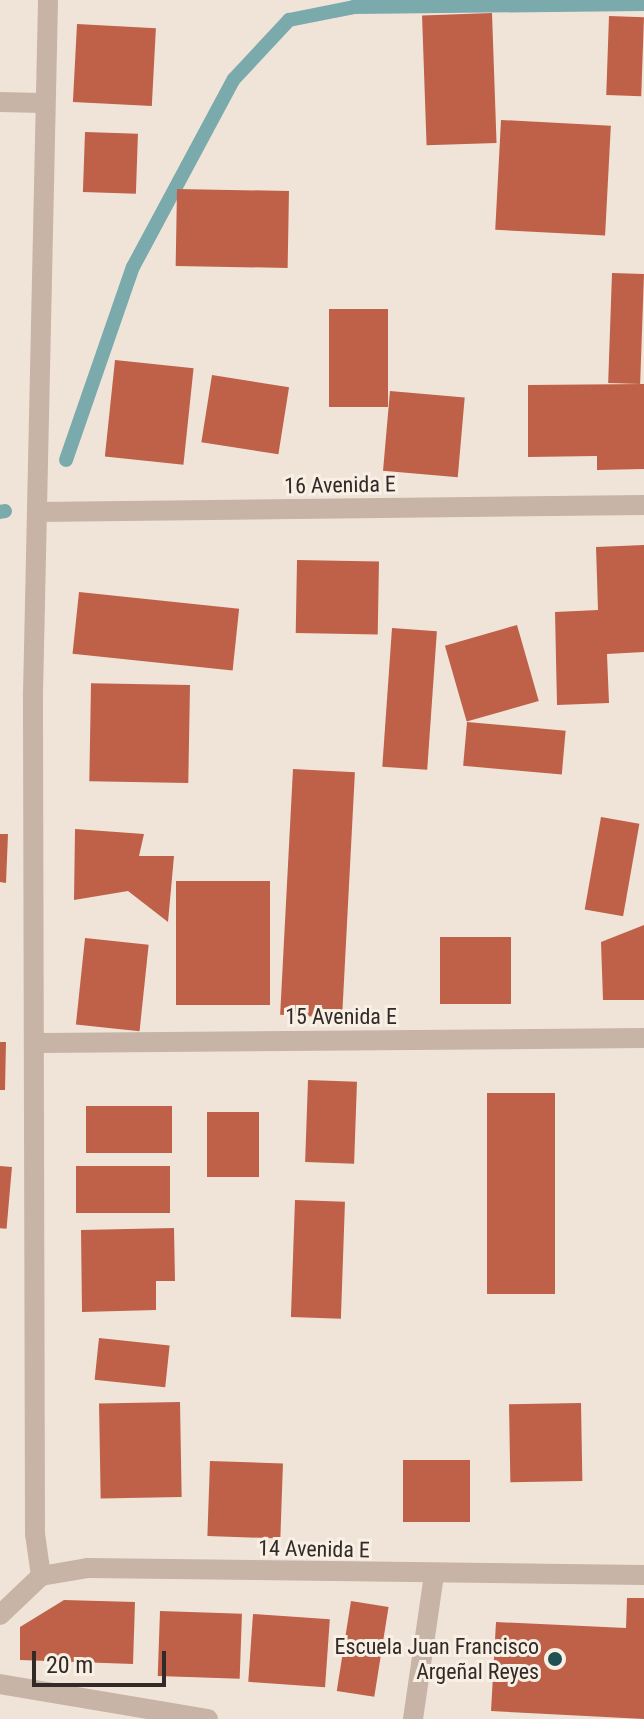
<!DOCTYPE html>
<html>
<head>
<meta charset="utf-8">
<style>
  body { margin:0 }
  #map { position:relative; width:644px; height:1719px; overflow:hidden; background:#f0e4d9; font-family:"Roboto Condensed",sans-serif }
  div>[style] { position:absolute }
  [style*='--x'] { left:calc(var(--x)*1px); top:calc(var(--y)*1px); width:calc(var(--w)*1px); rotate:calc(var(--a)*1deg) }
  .stream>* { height:14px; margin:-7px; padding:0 7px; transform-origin:7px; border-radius:7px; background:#7aaaab }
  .building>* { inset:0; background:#bf6148; transform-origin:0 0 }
  .minor>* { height:20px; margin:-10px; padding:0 10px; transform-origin:10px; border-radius:10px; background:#c7b4a6 }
  .dots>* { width:22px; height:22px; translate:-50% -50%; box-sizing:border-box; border:4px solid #f8efe5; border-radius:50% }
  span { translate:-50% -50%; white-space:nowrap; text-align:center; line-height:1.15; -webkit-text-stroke:6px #f8efe5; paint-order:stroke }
  .street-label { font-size:22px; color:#332a27 }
  .poi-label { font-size:22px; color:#332a27 }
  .right { translate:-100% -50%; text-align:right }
  .scale { position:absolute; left:32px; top:1651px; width:134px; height:36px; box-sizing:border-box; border:4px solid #332a27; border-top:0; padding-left:10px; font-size:24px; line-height:28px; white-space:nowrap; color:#332a27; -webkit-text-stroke:6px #f8efe5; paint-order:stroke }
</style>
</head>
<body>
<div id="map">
  <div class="stream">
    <div style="--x:66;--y:460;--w:204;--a:-70.9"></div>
    <div style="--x:133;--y:267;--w:213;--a:-61.8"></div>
    <div style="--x:234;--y:79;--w:81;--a:-47"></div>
    <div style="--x:289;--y:20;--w:66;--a:-11.3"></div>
    <div style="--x:354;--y:7;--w:290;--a:-0.6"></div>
    <div style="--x:0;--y:512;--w:5;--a:-11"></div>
  </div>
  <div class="building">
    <div style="left:492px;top:13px;width:130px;height:70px;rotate:88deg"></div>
    <div style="left:609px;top:16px;width:35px;height:79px;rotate:2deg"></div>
    <div style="left:77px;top:24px;width:79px;height:78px;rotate:3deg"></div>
    <div style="left:501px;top:120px;width:110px;height:110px;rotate:3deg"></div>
    <div style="left:85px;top:132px;width:53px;height:60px;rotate:2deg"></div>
    <div style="left:177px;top:189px;width:112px;height:77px;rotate:1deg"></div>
    <div style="left:612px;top:273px;width:32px;height:110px;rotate:2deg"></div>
    <div style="left:388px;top:309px;width:98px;height:59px;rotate:90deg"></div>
    <div style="left:115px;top:360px;width:79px;height:97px;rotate:6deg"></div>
    <div style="left:212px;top:375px;width:78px;height:68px;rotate:9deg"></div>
    <div style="clip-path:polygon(644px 384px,644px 469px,597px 470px,597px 456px,528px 457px,528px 385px)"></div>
    <div style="left:390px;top:391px;width:75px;height:80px;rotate:5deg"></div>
    <div style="clip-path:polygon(644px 545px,644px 652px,607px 654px,609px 703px,557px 705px,555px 612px,598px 610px,596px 547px)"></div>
    <div style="left:297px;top:560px;width:82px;height:73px;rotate:1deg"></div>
    <div style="left:79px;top:592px;width:161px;height:62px;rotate:6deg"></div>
    <div style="left:517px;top:625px;width:79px;height:75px;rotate:74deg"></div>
    <div style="left:392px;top:628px;width:45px;height:139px;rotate:4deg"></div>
    <div style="left:190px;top:685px;width:98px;height:99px;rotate:91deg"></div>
    <div style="left:467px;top:722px;width:99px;height:44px;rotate:5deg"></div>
    <div style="left:293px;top:769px;width:62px;height:246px;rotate:3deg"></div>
    <div style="left:601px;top:817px;width:39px;height:94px;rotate:10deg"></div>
    <div style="clip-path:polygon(75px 829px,144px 834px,139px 856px,174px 856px,168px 922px,128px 891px,74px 900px)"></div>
    <div style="clip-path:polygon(0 834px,8px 834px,6px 883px,0 882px)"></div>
    <div style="left:176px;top:881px;width:94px;height:124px"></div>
    <div style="clip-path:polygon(644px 925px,644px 1000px,603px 1000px,601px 942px)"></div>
    <div style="left:511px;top:937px;width:67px;height:71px;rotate:90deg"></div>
    <div style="left:85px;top:938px;width:64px;height:87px;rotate:6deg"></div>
    <div style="clip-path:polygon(0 1042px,6px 1042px,5px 1090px,0 1090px)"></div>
    <div style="left:308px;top:1080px;width:49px;height:82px;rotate:2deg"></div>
    <div style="left:487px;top:1093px;width:68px;height:201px"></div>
    <div style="left:86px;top:1106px;width:86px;height:47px"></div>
    <div style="left:207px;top:1112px;width:52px;height:65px"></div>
    <div style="left:0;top:1166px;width:12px;height:62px;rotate:5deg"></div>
    <div style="left:76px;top:1166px;width:94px;height:47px"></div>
    <div style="left:295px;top:1200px;width:50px;height:117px;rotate:2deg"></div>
    <div style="clip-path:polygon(174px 1228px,175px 1281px,156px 1281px,156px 1310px,82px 1312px,81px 1230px)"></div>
    <div style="left:99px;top:1338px;width:71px;height:42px;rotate:6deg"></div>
    <div style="left:180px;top:1402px;width:95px;height:81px;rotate:89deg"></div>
    <div style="left:581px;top:1403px;width:78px;height:72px;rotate:89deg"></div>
    <div style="left:403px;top:1460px;width:67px;height:62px"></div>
    <div style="left:210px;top:1461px;width:73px;height:75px;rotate:2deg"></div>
    <div style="clip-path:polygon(627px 1598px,644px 1598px,644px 1719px,491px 1711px,496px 1622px,626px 1628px)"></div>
    <div style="clip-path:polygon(64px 1600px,135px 1602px,133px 1664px,20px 1660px,20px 1627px)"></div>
    <div style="left:351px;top:1601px;width:38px;height:91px;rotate:9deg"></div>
    <div style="left:160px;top:1611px;width:82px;height:65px;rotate:2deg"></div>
    <div style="left:253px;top:1614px;width:77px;height:68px;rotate:4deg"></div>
  </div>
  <div class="minor">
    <div style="--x:0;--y:102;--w:43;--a:1.3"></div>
    <div style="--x:37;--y:512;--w:607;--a:-0.66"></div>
    <div style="--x:39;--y:1043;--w:605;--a:-0.47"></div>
    <div style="--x:41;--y:1576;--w:42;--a:-98.1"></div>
    <div style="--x:35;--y:1534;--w:840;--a:-90.14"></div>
    <div style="--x:33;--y:694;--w:694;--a:-88.76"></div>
    <div style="--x:0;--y:1615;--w:57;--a:-43.6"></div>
    <div style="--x:41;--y:1576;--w:48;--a:-9.7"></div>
    <div style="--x:88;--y:1568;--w:556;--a:0.72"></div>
    <div style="--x:0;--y:1684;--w:211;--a:9.6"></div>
    <div style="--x:413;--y:1719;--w:146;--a:-81.7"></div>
  </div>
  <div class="dots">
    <div style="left:555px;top:1659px;background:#1f5052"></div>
  </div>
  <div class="street-label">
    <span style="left:340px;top:485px;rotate:-1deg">16 Avenida E</span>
    <span style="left:341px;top:1017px">15 Avenida E</span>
    <span style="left:314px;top:1549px;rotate:1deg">14 Avenida E</span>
  </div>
  <div class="poi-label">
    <span class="right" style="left:539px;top:1659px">Escuela Juan Francisco<br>Argeñal Reyes</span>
  </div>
  <div class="scale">20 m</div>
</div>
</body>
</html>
